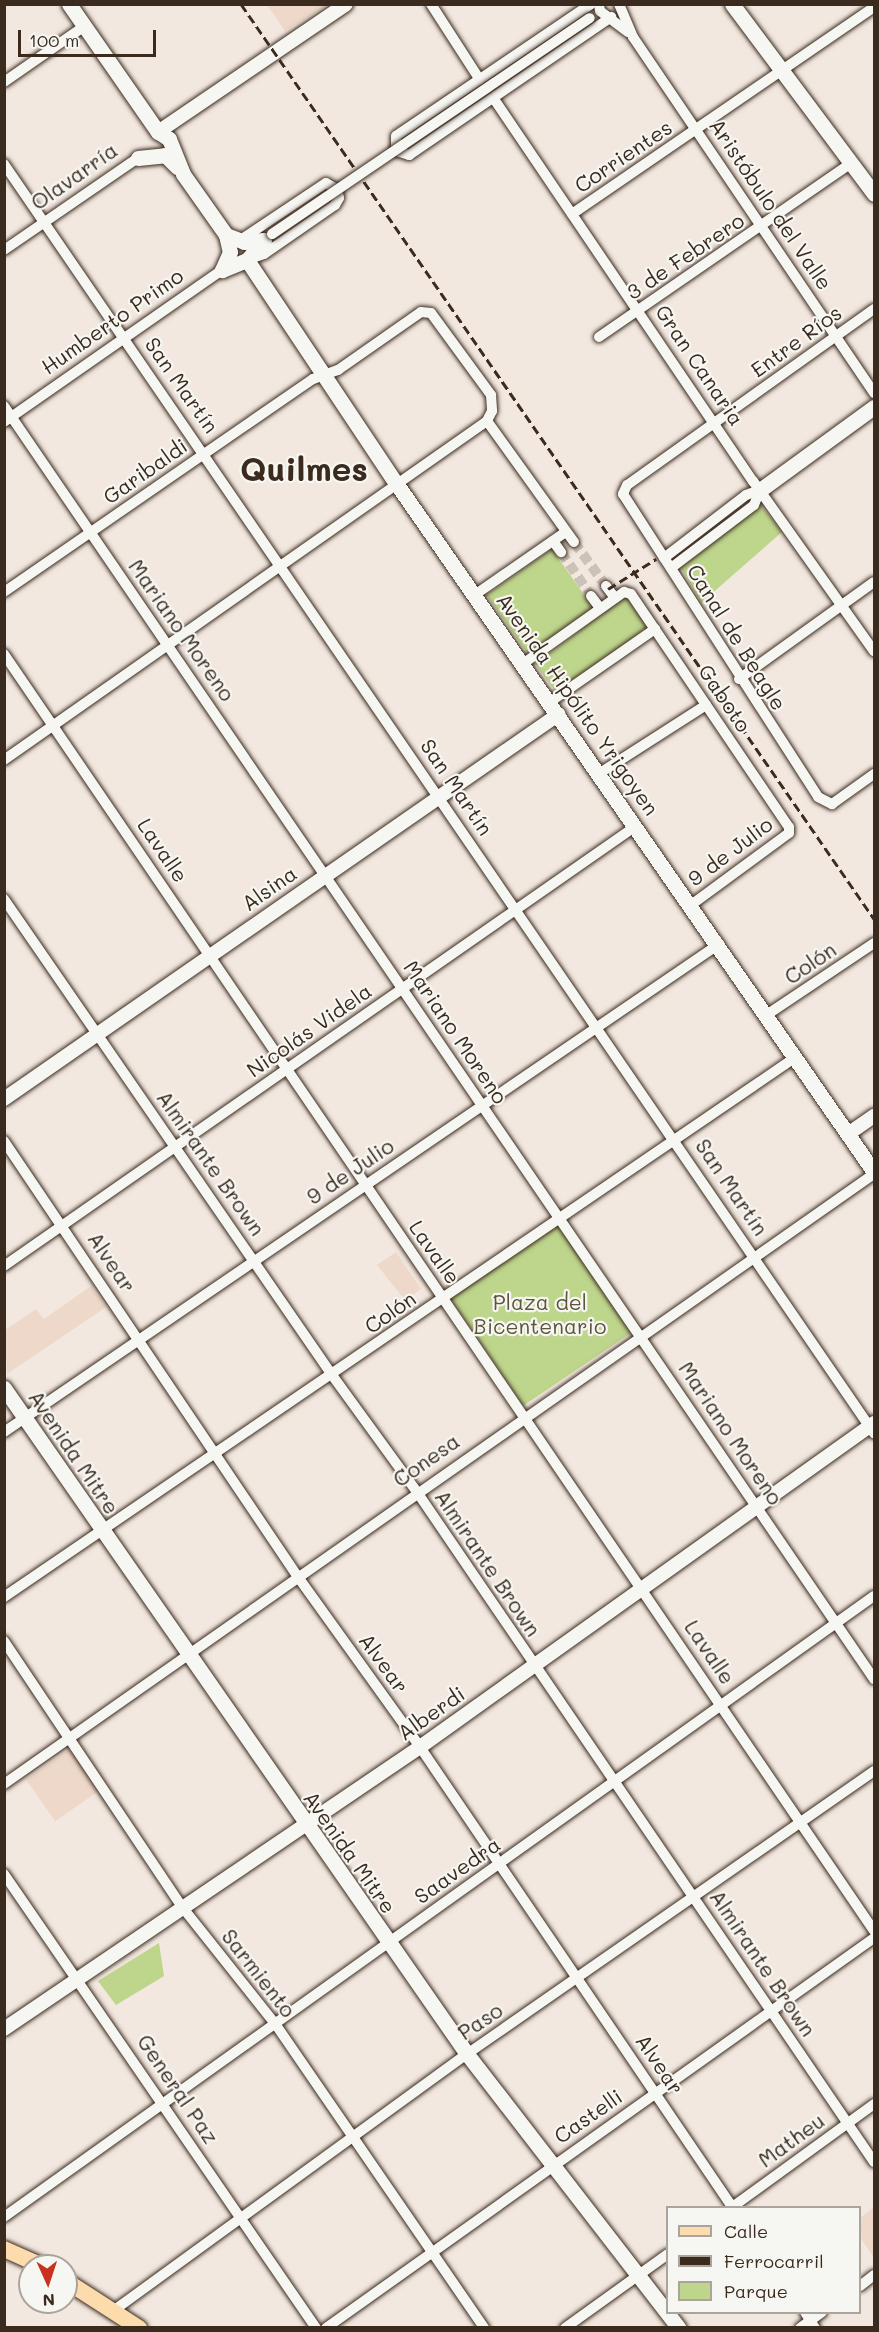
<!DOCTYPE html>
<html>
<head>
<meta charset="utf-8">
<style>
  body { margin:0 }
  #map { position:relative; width:879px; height:2332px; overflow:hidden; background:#f2e8df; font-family:Mali,sans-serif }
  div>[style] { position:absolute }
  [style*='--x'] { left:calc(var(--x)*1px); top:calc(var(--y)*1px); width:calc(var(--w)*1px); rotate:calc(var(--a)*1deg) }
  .built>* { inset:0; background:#eed8c9; transform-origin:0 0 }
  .green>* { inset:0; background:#bed58c; transform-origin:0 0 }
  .minor-tunnel>* { height:10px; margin-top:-5px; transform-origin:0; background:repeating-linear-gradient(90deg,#cdc2b8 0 10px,transparent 0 15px) }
  .roads { filter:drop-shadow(0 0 2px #3b2a1e) drop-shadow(0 0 2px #3b2a1e) }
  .minor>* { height:10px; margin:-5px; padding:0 5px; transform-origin:5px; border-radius:5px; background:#f6f6f2 }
  .tertiary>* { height:14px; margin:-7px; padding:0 7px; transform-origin:7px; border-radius:7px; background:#f6f6f2 }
  .secondary>* { height:15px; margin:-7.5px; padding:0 7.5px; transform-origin:7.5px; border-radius:7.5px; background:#f6f6f2 }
  .primary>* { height:16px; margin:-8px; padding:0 8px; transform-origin:8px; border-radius:8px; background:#fcdcac }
  .rail>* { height:3px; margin-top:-1.5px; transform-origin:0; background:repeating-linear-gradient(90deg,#3b2a1e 0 9px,transparent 0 13.5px) }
  .bridges { filter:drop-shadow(0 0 2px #3b2a1e) drop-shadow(0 0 2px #3b2a1e) }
  .minor-bridge>* { height:10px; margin:-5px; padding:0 5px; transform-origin:5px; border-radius:5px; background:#f6f6f2 }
  span { translate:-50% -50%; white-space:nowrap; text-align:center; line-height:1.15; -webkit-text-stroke:4.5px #f6f6f2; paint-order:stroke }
  .street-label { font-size:21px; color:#3b2a1e }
  .park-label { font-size:21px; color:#5c553a }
  .town-label { font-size:33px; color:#3b2a1e; font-weight:700 }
  .frame { position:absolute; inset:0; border:6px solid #3b2a1e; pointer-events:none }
  .legend { position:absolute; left:666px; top:2206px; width:195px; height:108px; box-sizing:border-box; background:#f6f6f2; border:2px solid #aba49d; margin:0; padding:8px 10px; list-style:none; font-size:18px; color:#3b2a1e }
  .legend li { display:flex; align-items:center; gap:12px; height:30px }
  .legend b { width:30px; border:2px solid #aba49d }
  .north { position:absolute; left:18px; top:2254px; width:60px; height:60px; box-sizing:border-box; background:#f6f6f2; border:2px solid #aba49d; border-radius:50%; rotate:177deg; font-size:16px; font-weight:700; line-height:24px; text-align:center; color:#3b2a1e }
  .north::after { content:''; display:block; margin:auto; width:21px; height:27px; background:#c8321e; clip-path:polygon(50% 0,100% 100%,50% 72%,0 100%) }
  .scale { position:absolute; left:18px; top:30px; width:138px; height:27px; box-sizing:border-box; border:3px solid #3b2a1e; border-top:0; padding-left:8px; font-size:18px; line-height:21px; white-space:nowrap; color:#3b2a1e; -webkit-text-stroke:4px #f6f6f2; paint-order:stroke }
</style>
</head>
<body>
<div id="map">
  <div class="built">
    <div style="clip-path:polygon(267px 5px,327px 5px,285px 31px)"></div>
    <div style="clip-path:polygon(396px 1252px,421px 1289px,405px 1300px,377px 1265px)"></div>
    <div style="clip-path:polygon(91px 1286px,106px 1307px,7px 1374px,5px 1330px,36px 1309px,44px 1319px)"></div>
    <div style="left:71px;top:1748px;width:51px;height:55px;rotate:55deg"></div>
    <div style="clip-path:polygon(874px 2207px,874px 2258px,860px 2237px,860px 2218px)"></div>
  </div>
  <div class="green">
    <div style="clip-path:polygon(756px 499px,782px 532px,701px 603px,678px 562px)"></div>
    <div style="left:552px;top:549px;width:72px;height:80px;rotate:55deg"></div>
    <div style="left:627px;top:595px;width:38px;height:115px;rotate:53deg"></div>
    <div style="left:556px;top:1222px;width:134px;height:130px;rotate:56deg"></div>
    <div style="clip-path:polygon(159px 1943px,164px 1976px,116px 2005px,98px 1981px)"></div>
  </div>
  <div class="minor-tunnel">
    <div style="--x:574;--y:542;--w:54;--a:54"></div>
    <div style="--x:561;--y:552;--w:53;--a:55.7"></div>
  </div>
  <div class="roads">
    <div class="minor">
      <div style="--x:431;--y:4;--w:90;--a:57.2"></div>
      <div style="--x:591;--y:4;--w:235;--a:145.9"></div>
      <div style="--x:396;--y:136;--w:15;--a:90"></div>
      <div style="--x:396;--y:151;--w:14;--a:17"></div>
      <div style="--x:409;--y:155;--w:245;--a:-34.3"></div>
      <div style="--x:599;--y:4;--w:7;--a:82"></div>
      <div style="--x:600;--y:11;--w:35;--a:37"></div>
      <div style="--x:619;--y:4;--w:36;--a:67"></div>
      <div style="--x:633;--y:37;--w:430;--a:55.9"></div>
      <div style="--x:4;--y:82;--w:96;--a:-34.8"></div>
      <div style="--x:494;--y:99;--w:462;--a:55.9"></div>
      <div style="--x:753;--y:481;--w:209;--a:54.6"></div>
      <div style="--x:4;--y:164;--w:1539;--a:55.57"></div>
      <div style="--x:572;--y:214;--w:366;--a:-34.4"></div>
      <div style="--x:242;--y:239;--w:101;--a:-33.7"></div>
      <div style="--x:326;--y:183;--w:13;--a:29"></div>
      <div style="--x:337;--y:189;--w:9;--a:77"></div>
      <div style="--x:339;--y:198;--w:8;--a:120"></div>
      <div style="--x:335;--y:205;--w:86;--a:145.4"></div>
      <div style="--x:264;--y:254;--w:18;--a:161"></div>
      <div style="--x:4;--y:250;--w:163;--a:-34.5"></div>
      <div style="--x:874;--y:309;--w:303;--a:144.5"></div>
      <div style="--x:627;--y:485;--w:10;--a:114"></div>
      <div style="--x:623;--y:494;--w:360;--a:57.2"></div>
      <div style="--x:818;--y:797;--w:16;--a:27"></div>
      <div style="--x:832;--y:804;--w:52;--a:-35.5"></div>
      <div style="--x:599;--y:337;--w:305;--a:-34.6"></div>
      <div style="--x:4;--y:406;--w:1542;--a:55.65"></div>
      <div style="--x:487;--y:421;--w:149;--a:54.3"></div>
      <div style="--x:4;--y:422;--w:266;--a:-34.9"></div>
      <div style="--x:553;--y:541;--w:14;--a:54"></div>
      <div style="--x:664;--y:558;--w:103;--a:-37.5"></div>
      <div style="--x:746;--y:495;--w:15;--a:-20"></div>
      <div style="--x:671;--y:568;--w:104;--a:-37.2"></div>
      <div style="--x:754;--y:505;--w:16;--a:-68"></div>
      <div style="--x:606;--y:586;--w:15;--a:53"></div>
      <div style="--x:4;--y:592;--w:375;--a:-34.6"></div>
      <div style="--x:313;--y:379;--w:27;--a:-20"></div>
      <div style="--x:338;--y:370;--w:101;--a:-34.9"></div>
      <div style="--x:421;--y:312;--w:10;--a:6"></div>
      <div style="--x:431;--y:313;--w:102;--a:53.8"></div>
      <div style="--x:491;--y:395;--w:16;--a:86"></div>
      <div style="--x:492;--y:411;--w:11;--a:117"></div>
      <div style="--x:487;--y:421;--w:590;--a:144.94"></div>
      <div style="--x:476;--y:594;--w:107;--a:-34.7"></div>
      <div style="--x:591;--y:596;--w:15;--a:53"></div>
      <div style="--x:4;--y:654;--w:1545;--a:55.73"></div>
      <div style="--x:524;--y:663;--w:123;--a:-35.4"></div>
      <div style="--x:624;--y:592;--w:7;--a:16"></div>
      <div style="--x:631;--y:594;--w:282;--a:55.9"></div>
      <div style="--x:789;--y:827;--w:6;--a:90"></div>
      <div style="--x:789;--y:833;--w:122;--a:143.7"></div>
      <div style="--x:739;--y:679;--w:166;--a:-35.7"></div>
      <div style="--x:550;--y:702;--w:128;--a:-34.8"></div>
      <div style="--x:600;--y:773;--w:126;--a:-32.7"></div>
      <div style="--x:4;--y:899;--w:578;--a:55.43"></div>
      <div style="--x:332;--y:1375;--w:145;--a:54"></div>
      <div style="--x:417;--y:1492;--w:811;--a:55.7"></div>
      <div style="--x:768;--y:1014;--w:128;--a:-33.8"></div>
      <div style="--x:4;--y:1141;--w:526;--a:56.01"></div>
      <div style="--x:298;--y:1577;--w:209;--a:54.3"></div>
      <div style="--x:420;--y:1747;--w:557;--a:55.83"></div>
      <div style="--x:4;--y:1266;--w:770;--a:-34.85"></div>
      <div style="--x:4;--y:1432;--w:866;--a:-34.31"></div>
      <div style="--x:4;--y:1597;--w:959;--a:-34.29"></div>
      <div style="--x:4;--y:1641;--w:321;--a:56.2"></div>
      <div style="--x:183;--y:1908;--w:149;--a:51.5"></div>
      <div style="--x:276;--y:2025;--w:368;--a:55.5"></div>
      <div style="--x:4;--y:1784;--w:1063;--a:-35.04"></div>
      <div style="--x:4;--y:1874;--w:551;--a:55.5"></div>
      <div style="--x:731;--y:2208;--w:177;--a:-36"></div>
      <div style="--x:4;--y:2217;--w:1069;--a:-35.52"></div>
      <div style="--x:860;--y:2286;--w:18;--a:-38"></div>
      <div style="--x:113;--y:2311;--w:437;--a:-36"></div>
      <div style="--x:467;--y:2054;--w:496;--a:-34.8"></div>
      <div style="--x:805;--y:2312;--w:19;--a:58"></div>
      <div style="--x:326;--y:2328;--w:673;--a:-35.44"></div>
      <div style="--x:565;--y:2328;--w:127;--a:-35.7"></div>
      <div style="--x:800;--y:2328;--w:27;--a:-36"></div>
    </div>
    <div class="tertiary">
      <div style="--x:158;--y:132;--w:227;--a:-34.2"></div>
      <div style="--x:4;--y:1099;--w:675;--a:-34.75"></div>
      <div style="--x:848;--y:1134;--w:32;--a:-35"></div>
      <div style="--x:4;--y:2029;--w:503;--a:-34.13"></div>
      <div style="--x:420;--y:1747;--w:558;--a:-35.51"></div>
    </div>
    <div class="secondary">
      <div style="--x:69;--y:4;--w:156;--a:55.2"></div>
      <div style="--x:158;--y:132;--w:13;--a:32"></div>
      <div style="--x:169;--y:139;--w:38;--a:68"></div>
      <div style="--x:183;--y:174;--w:75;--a:54.8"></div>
      <div style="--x:226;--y:235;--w:17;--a:77"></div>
      <div style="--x:230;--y:252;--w:20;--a:114"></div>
      <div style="--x:732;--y:4;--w:237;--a:53.2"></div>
      <div style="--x:138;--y:158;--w:27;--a:-6"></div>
      <div style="--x:165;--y:155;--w:17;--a:45"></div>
      <div style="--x:226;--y:235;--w:19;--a:21"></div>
      <div style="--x:244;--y:242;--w:20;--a:-6"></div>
      <div style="--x:247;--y:260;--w:268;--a:56.3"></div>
      <div style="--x:396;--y:483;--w:839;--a:55.25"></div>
      <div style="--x:222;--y:270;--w:27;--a:-22"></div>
      <div style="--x:247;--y:260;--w:26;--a:-50"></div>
      <div style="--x:760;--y:490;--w:141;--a:-36.1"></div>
      <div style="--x:4;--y:1388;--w:811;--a:55.19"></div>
      <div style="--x:467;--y:2054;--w:346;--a:52.3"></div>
    </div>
    <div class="primary">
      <div style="--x:4;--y:2249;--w:42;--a:24.1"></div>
      <div style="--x:66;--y:2281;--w:87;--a:32.8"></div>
    </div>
  </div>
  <div class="rail">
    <div style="--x:241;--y:4;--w:1113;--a:55.32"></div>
    <div style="--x:608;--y:589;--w:57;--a:-32"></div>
  </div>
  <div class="bridges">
    <div class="minor-bridge">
      <div style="--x:272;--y:234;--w:384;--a:-34.2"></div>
    </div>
  </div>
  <div class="street-label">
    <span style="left:623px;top:156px;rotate:-34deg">Corrientes</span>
    <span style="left:74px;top:176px;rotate:-35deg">Olavarría</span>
    <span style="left:771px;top:204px;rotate:56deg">Aristóbulo del Valle</span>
    <span style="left:685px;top:256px;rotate:-34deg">3 de Febrero</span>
    <span style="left:112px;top:321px;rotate:-35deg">Humberto Primo</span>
    <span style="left:796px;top:341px;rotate:-36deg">Entre Ríos</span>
    <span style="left:700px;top:365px;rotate:56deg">Gran Canaria</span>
    <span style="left:182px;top:385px;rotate:55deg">San Martín</span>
    <span style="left:145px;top:471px;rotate:-35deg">Garibaldi</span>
    <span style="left:182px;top:630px;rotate:55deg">Mariano Moreno</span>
    <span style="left:737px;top:637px;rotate:58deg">Canal de Beagle</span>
    <span style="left:725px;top:698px;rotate:56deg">Gaboto</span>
    <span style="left:578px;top:704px;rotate:55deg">Avenida Hipólito Yrigoyen</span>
    <span style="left:457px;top:787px;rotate:56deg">San Martín</span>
    <span style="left:163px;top:850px;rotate:56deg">Lavalle</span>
    <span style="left:730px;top:851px;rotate:-37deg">9 de Julio</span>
    <span style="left:269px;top:888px;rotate:-35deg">Alsina</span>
    <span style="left:810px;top:963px;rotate:-34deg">Colón</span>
    <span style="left:309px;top:1030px;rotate:-35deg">Nicolás Videla</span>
    <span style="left:456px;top:1032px;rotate:56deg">Mariano Moreno</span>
    <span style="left:211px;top:1163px;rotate:55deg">Almirante Brown</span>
    <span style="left:350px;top:1171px;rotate:-34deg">9 de Julio</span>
    <span style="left:732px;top:1187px;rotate:56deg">San Martín</span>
    <span style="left:435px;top:1252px;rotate:55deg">Lavalle</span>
    <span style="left:112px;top:1262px;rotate:56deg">Alvear</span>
    <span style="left:390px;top:1312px;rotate:-35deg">Colón</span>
    <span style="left:731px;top:1433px;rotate:56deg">Mariano Moreno</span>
    <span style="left:74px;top:1452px;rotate:56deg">Avenida Mitre</span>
    <span style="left:426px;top:1460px;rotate:-35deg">Conesa</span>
    <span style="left:488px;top:1563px;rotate:56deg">Almirante Brown</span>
    <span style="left:710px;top:1652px;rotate:56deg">Lavalle</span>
    <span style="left:384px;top:1663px;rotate:54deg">Alvear</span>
    <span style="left:431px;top:1713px;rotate:-35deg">Alberdi</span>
    <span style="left:350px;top:1852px;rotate:55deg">Avenida Mitre</span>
    <span style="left:457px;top:1870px;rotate:-35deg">Saavedra</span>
    <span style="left:763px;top:1963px;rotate:56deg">Almirante Brown</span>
    <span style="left:259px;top:1973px;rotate:52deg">Sarmiento</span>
    <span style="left:480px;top:2021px;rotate:-34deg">Paso</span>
    <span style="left:660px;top:2064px;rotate:56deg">Alvear</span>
    <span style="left:178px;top:2089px;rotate:56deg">General Paz</span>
    <span style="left:588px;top:2116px;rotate:-35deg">Castelli</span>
    <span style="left:791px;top:2140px;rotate:-36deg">Matheu</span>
  </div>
  <div class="park-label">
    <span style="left:540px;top:1314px">Plaza del<br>Bicentenario</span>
  </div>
  <div class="town-label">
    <span style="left:304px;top:468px">Quilmes</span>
  </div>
  <div class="frame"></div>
  <ul class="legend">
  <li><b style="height:8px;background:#fcdcac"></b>Calle</li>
  <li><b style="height:8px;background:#3b2a1e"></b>Ferrocarril</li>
  <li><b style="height:16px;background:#bed58c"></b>Parque</li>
  </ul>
  <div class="north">N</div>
  <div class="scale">100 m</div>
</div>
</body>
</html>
